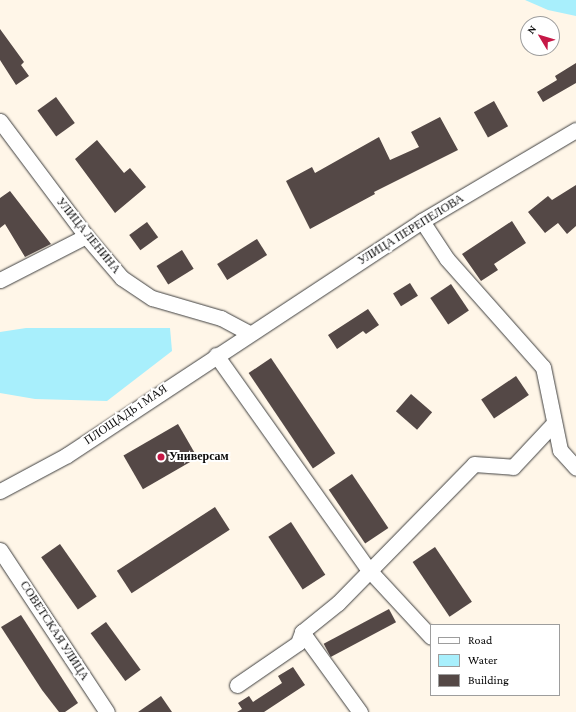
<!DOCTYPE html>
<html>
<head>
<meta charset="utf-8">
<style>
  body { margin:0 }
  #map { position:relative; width:576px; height:712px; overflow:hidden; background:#fff6e8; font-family:"Crimson Pro",serif }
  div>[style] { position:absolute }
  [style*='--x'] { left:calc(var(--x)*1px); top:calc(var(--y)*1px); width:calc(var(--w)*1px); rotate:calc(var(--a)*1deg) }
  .water>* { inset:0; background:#a8effc }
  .building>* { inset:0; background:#544846; transform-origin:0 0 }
  .roads { filter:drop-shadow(0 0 1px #3e3e3e) drop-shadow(0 0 1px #3e3e3e) }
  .minor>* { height:15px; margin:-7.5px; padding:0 7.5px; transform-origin:7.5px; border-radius:7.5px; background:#fff }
  .dots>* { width:11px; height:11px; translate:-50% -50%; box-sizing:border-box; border:2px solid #fff; border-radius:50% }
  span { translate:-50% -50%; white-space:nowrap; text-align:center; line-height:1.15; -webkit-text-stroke:4px #fff; paint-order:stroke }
  .street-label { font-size:12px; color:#0b0b0b }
  .poi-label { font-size:12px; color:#0b0b0b; font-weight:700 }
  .left { translate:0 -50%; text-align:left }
  .legend { position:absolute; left:430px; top:624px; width:130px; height:72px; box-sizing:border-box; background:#fff; border:1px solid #9d9d9d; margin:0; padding:5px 7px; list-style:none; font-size:12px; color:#0b0b0b }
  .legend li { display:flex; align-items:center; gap:8px; height:20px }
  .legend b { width:20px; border:1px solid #9d9d9d }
  .north { position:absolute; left:520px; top:16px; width:40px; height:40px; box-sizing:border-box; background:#fff; border:1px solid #9d9d9d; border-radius:50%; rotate:308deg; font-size:11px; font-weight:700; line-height:16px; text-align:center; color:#0b0b0b }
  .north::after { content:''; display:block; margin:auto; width:14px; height:18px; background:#c61846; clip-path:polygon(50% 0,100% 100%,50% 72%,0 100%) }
</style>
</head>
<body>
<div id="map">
  <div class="water">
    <div style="clip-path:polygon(525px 0,576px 0,576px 16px,548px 10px)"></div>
    <div style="clip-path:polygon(26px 328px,170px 328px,172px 351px,107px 401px,35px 399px,0 393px,0 332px)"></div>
  </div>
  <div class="building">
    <div style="clip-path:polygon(0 29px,24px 62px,21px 65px,29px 76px,16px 85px,0 60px)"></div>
    <div style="clip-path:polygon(576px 63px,576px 83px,543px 102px,537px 92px,557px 80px,555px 76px)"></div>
    <div style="left:56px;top:97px;width:32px;height:23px;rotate:54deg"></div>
    <div style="left:494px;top:101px;width:29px;height:23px;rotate:61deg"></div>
    <div style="clip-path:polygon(440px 117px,458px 150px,374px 192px,375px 194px,310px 229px,286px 181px,312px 167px,315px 173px,379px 137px,390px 160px,419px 147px,411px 132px)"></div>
    <div style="clip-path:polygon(97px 140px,124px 173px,130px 168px,146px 187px,115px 213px,75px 159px)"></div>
    <div style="clip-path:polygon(576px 185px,576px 226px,567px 234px,558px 223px,545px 233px,528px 212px,548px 196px,552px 200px)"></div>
    <div style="clip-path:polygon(10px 191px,51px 244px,25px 257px,5px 224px,0 228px,0 198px)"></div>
    <div style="clip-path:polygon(512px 221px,526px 243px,494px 264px,498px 270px,481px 281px,462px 254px)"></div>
    <div style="left:147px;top:222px;width:19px;height:22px;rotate:54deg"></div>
    <div style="left:257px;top:239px;width:19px;height:47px;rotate:58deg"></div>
    <div style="left:182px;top:250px;width:22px;height:30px;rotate:58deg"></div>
    <div style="left:410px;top:283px;width:15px;height:20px;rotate:58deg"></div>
    <div style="left:451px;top:284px;width:32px;height:25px;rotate:56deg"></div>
    <div style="clip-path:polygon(368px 309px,379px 325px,366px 334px,363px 331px,337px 349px,328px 335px)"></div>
    <div style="left:271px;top:358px;width:115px;height:27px;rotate:56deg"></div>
    <div style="left:516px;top:376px;width:23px;height:42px;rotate:56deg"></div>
    <div style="left:411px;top:394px;width:28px;height:23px;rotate:41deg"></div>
    <div style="left:178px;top:424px;width:39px;height:63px;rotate:60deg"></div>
    <div style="left:352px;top:474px;width:65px;height:28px;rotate:56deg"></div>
    <div style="left:215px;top:507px;width:27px;height:117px;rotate:57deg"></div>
    <div style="left:291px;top:522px;width:63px;height:27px;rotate:57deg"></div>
    <div style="left:60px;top:544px;width:64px;height:23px;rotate:55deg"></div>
    <div style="left:435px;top:547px;width:66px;height:27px;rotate:56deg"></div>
    <div style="left:389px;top:609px;width:15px;height:74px;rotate:62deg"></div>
    <div style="clip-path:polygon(21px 615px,78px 703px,65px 712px,59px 712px,42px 690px,1px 627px)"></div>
    <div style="left:106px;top:622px;width:59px;height:19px;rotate:54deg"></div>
    <div style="clip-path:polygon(293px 667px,305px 685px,264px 712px,237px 712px,242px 709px,238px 703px,249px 696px,253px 702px,282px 683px,278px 676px)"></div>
    <div style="clip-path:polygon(161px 696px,172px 712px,138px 712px)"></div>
  </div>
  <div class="roads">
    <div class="minor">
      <div style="--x:0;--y:121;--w:144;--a:53.2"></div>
      <div style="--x:86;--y:236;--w:55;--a:49.4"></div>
      <div style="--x:122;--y:278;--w:36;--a:34"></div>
      <div style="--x:152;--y:298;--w:72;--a:16.2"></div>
      <div style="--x:221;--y:318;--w:32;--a:28"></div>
      <div style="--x:422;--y:221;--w:45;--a:56.7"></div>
      <div style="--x:447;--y:259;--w:144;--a:48.4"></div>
      <div style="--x:543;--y:367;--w:85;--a:78.4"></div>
      <div style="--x:560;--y:450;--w:24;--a:48"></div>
      <div style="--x:0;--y:280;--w:97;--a:-27.1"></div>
      <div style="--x:216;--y:355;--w:264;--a:54.6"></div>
      <div style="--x:369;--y:570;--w:91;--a:47.2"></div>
      <div style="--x:0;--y:491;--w:76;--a:-28.2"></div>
      <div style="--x:67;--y:455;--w:425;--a:-33.4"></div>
      <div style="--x:422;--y:221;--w:179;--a:-30.6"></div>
      <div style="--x:0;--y:550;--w:194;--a:56.6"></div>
      <div style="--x:302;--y:632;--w:99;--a:54.1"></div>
      <div style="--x:237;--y:685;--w:74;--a:-34.5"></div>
      <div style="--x:298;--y:643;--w:12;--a:-70"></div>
      <div style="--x:302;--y:632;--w:46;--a:-38.9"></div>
      <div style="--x:338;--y:603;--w:194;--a:-45.6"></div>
      <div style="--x:474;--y:464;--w:39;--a:4"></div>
      <div style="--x:513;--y:467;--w:60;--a:-47"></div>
    </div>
  </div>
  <div class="dots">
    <div style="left:161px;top:457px;background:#c61846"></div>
  </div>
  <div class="street-label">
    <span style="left:411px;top:230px;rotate:-32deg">УЛИЦА ПЕРЕПЕЛОВА</span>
    <span style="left:88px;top:236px;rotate:51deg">УЛИЦА ЛЕНИНА</span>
    <span style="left:126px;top:415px;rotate:-34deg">ПЛОЩАДЬ 1 МАЯ</span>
    <span style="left:54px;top:631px;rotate:57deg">СОВЕТСКАЯ УЛИЦА</span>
  </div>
  <div class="poi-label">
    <span class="left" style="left:169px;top:457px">Универсам</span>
  </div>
  <ul class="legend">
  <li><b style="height:5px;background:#fff"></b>Road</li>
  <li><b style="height:11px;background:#a8effc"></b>Water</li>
  <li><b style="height:11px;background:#544846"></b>Building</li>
  </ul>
  <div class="north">N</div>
</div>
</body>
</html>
